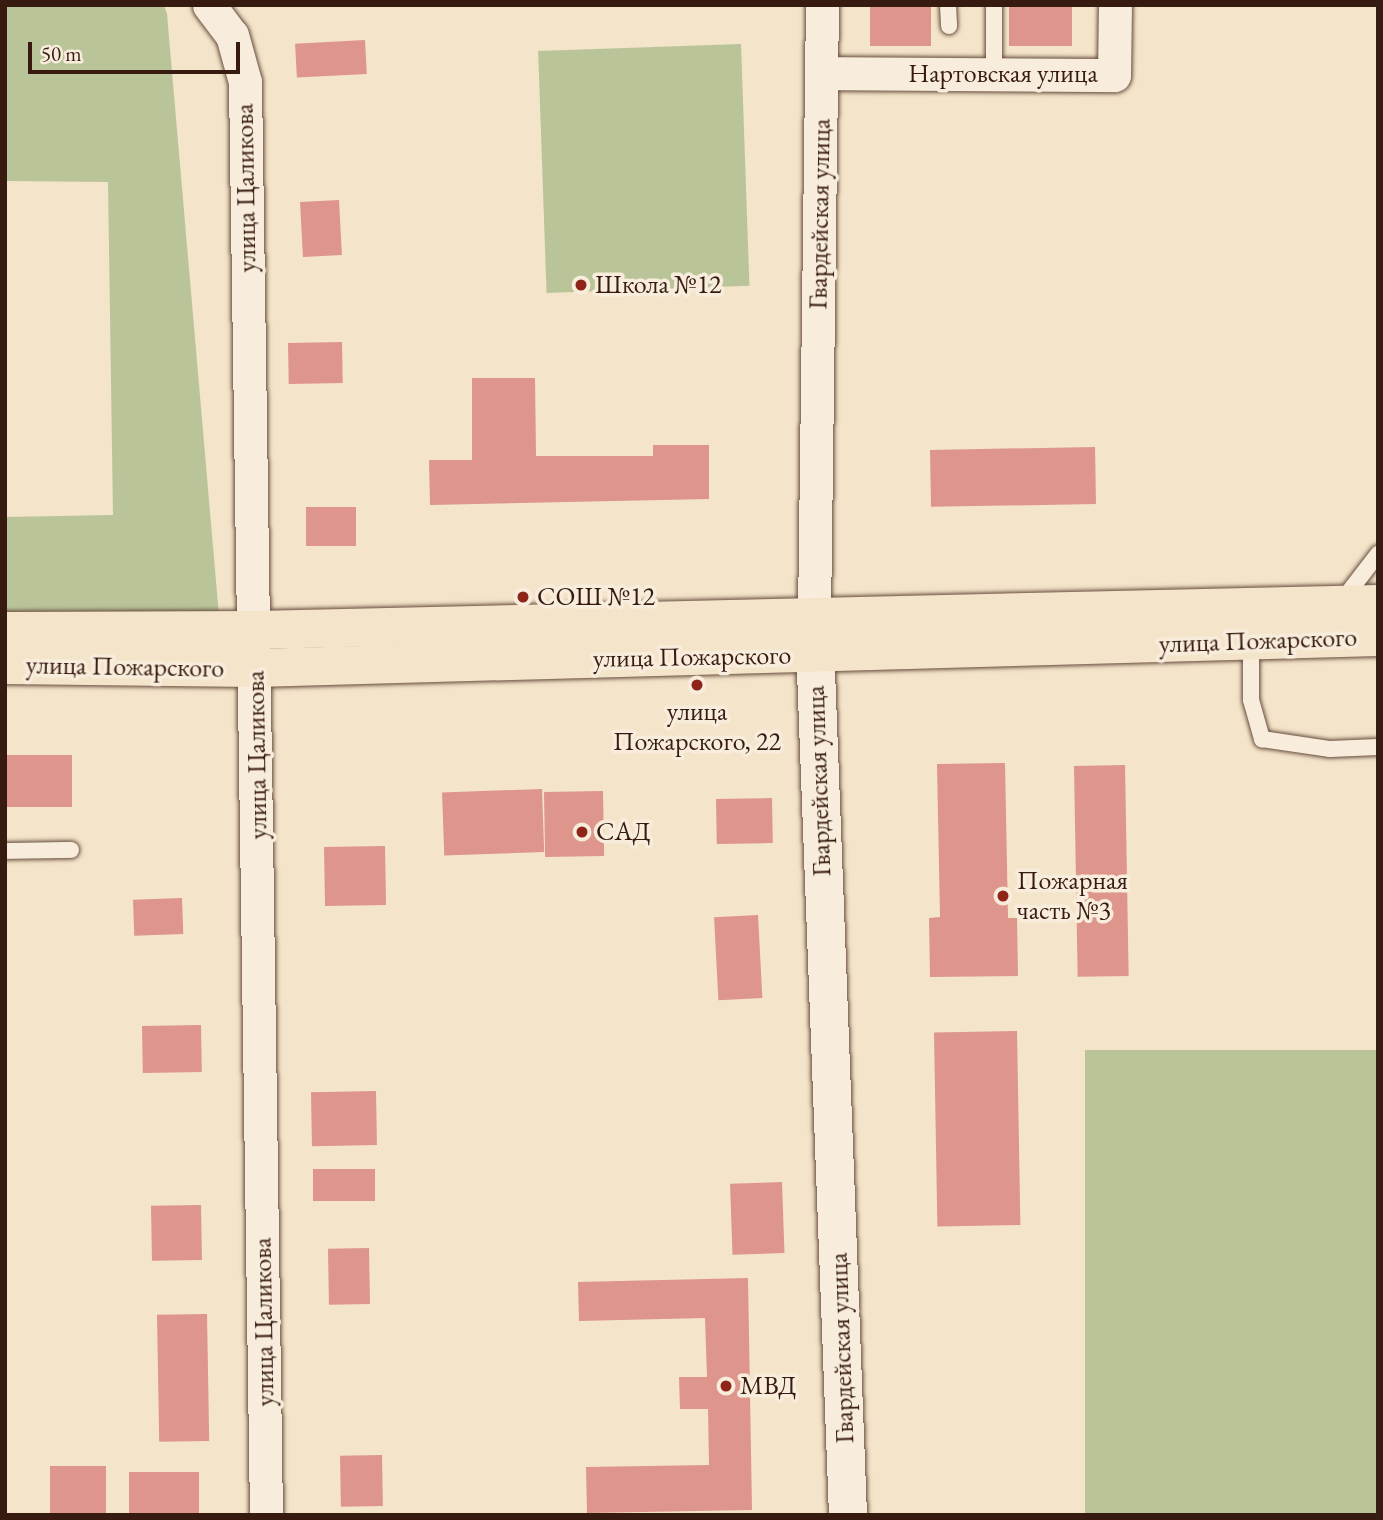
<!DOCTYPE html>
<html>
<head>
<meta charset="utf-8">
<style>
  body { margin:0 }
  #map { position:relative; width:1383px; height:1520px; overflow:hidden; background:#f4e4c9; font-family:"EB Garamond",serif }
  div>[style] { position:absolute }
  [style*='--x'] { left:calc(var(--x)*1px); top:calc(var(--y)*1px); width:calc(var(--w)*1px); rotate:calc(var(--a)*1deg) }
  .green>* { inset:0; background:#b9c599; transform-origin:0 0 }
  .building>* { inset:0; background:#dd958c; transform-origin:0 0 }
  .roads { filter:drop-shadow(0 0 2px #674d3e) drop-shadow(0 0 2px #674d3e) }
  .service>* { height:16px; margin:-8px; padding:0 8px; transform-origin:8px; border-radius:8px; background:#f8eddc }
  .minor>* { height:33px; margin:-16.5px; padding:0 16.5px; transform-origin:16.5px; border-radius:16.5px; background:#f8eddc }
  .tertiary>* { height:38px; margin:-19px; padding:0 19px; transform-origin:19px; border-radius:19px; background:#f8eddc }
  .primary>* { height:38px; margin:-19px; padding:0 19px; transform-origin:19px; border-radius:19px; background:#f4e4c9 }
  .dots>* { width:19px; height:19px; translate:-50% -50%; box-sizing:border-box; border:4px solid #f8eddc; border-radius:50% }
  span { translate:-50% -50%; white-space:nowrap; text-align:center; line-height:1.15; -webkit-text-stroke:7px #f8eddc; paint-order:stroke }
  .street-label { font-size:26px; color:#381b10 }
  .poi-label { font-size:26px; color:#381b10 }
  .left { translate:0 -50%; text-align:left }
  .frame { position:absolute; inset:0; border:7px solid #381b10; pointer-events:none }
  .scale { position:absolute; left:28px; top:42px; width:212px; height:32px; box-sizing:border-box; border:4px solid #381b10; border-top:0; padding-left:9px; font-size:21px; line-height:24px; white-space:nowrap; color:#381b10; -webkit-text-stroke:5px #f8eddc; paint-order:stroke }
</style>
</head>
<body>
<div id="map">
  <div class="green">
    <div style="clip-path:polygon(5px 5px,164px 5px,167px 14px,219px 616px,5px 617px,5px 517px,113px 515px,108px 182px,5px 181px)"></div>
    <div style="left:741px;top:44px;width:242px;height:203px;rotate:88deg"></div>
    <div style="left:1378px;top:1050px;width:465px;height:293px;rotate:90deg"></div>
  </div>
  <div class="building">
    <div style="left:870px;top:5px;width:61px;height:41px"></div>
    <div style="left:1009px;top:5px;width:63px;height:41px"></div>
    <div style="left:365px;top:40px;width:34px;height:70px;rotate:87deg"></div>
    <div style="left:339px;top:200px;width:55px;height:39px;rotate:87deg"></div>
    <div style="left:342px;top:342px;width:41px;height:54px;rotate:89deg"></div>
    <div style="clip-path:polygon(472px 378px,535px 378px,536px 456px,653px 456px,653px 445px,709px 445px,709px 499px,430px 505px,429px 460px,472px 460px)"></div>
    <div style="left:1095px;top:447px;width:57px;height:165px;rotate:89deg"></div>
    <div style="left:306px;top:507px;width:50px;height:39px"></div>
    <div style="left:72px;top:755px;width:52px;height:67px;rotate:90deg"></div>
    <div style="clip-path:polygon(1005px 763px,1008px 918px,1017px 918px,1018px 976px,930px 977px,929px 918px,940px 917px,937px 764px)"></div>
    <div style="left:1125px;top:765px;width:211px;height:51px;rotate:89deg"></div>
    <div style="left:542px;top:789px;width:63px;height:100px;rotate:88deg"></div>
    <div style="left:603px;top:791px;width:65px;height:59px;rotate:89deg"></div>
    <div style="left:772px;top:798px;width:45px;height:56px;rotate:89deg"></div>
    <div style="left:385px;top:846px;width:59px;height:61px;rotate:89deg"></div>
    <div style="left:182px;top:898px;width:36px;height:49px;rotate:88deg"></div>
    <div style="left:758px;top:915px;width:83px;height:44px;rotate:87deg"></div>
    <div style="left:201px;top:1025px;width:47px;height:59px;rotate:89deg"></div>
    <div style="left:1017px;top:1031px;width:194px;height:83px;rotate:89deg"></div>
    <div style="left:376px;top:1091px;width:54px;height:65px;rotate:89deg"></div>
    <div style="left:375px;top:1169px;width:32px;height:62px;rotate:90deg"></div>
    <div style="left:782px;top:1182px;width:71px;height:52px;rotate:88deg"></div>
    <div style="left:201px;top:1205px;width:55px;height:50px;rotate:89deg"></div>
    <div style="left:369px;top:1248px;width:56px;height:41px;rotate:89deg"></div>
    <div style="clip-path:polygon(748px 1278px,752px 1510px,587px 1513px,586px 1467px,709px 1465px,708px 1409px,680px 1409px,679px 1377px,707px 1377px,705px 1318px,579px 1321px,578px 1282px)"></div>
    <div style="left:207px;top:1314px;width:127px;height:50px;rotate:89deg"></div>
    <div style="left:382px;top:1455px;width:51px;height:42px;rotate:89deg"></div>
    <div style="left:50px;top:1466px;width:56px;height:49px"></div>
    <div style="left:199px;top:1472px;width:43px;height:70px;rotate:90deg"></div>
  </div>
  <div class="roads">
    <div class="service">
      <div style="--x:948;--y:5;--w:21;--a:87"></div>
      <div style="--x:994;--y:5;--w:69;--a:90"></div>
      <div style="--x:1341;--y:602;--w:61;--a:-52.4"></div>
      <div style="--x:1251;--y:641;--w:59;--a:90"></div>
      <div style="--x:1251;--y:700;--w:41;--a:74.2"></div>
      <div style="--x:1262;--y:739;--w:69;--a:8.4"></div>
      <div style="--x:1330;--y:749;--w:48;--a:-2.4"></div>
      <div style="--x:5;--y:851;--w:66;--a:-0.9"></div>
    </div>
    <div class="minor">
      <div style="--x:209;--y:5;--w:38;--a:53"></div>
      <div style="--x:232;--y:35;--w:49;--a:74.5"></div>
      <div style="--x:245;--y:82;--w:1433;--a:89.16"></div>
      <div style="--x:822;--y:73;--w:292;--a:0.4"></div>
      <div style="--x:1114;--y:75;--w:70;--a:-89.2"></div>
      <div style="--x:814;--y:615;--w:610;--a:-89.25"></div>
    </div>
    <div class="tertiary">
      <div style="--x:814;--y:618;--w:898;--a:87.83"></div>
    </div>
    <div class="primary">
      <div style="--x:5;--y:631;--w:251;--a:-0.2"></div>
      <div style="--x:256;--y:630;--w:1122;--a:-1.33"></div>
      <div style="--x:5;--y:665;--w:250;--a:0.7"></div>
      <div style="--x:255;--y:668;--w:1123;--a:-1.58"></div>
    </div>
  </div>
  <div class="dots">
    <div style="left:581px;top:285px;background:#8f2418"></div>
    <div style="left:523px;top:597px;background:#8f2418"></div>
    <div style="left:697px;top:685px;background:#8f2418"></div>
    <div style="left:582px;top:832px;background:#8f2418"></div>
    <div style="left:1003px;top:896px;background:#8f2418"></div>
    <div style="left:726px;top:1386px;background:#8f2418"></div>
  </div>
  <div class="street-label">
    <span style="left:1003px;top:74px">Нартовская улица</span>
    <span style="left:246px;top:188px;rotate:-91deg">улица Цаликова</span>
    <span style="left:820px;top:214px;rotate:-89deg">Гвардейская улица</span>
    <span style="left:1258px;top:641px;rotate:-2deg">улица Пожарского</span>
    <span style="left:692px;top:657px;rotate:-1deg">улица Пожарского</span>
    <span style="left:125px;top:667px;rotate:1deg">улица Пожарского</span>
    <span style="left:257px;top:755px;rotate:-91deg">улица Цаликова</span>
    <span style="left:819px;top:781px;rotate:-92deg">Гвардейская улица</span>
    <span style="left:264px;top:1322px;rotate:-91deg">улица Цаликова</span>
    <span style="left:842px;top:1348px;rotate:-92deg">Гвардейская улица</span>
  </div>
  <div class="poi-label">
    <span class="left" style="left:595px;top:285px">Школа №12</span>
    <span class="left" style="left:537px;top:597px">СОШ №12</span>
    <span style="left:697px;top:727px">улица<br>Пожарского, 22</span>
    <span class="left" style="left:596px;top:832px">САД</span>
    <span class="left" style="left:1017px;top:896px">Пожарная<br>часть №3</span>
    <span class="left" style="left:740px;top:1386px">МВД</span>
  </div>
  <div class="frame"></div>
  <div class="scale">50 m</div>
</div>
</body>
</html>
